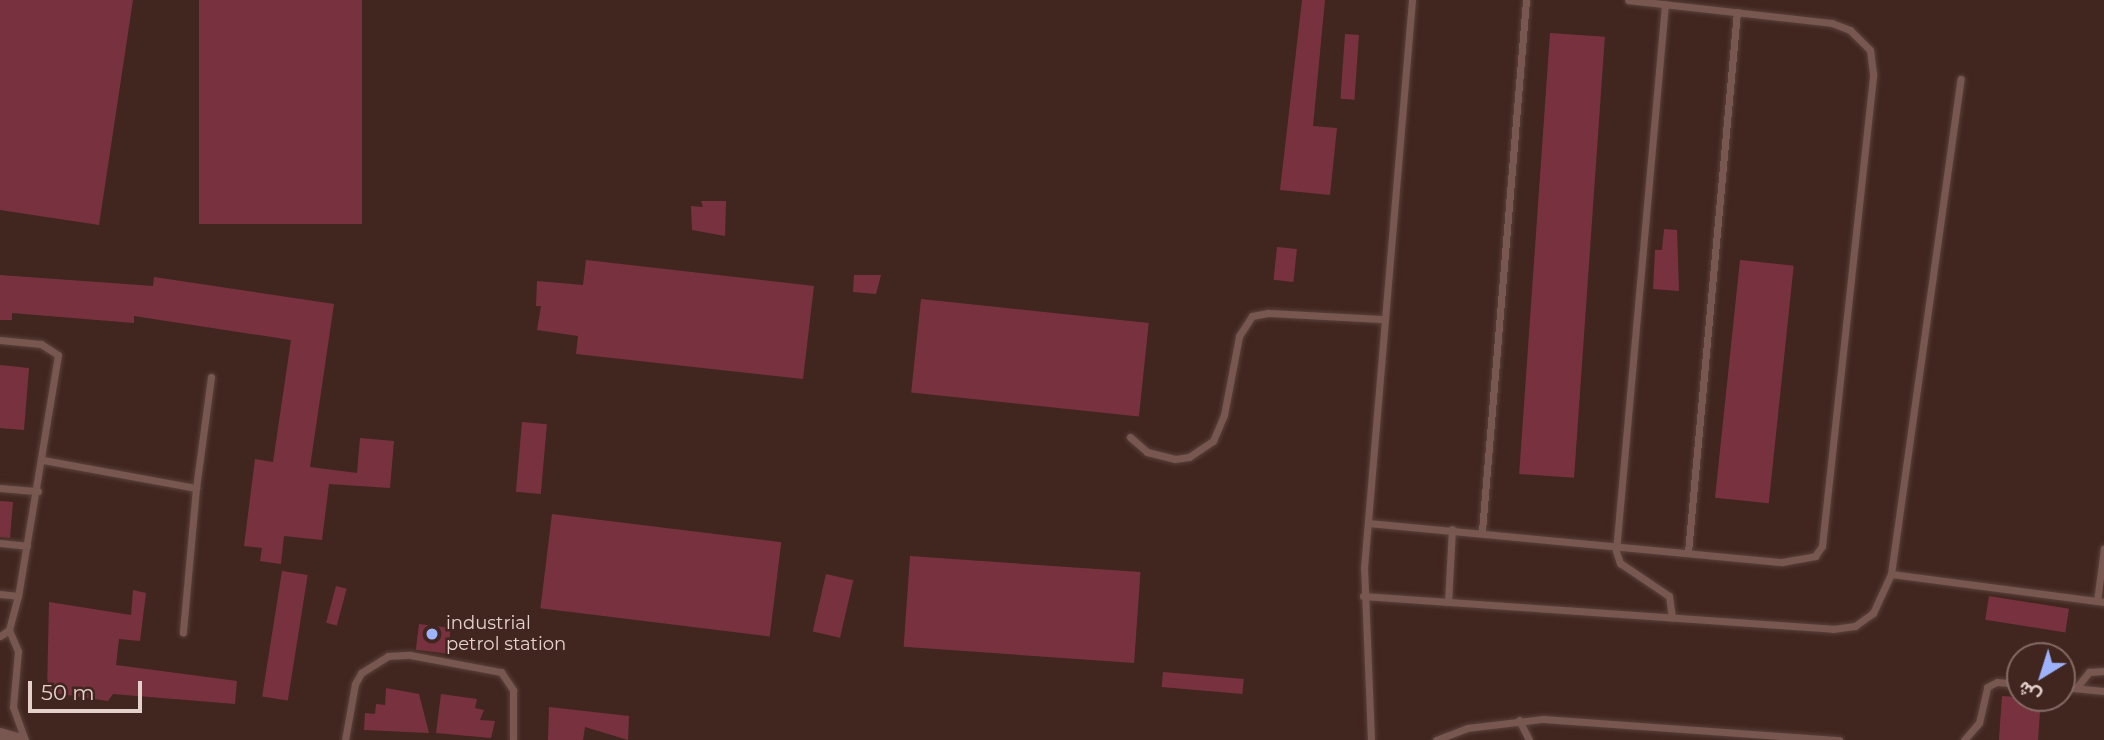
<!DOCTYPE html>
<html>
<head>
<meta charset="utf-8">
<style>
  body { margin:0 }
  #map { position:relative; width:2104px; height:740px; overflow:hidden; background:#41261f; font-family:Montserrat,Vazirmatn,sans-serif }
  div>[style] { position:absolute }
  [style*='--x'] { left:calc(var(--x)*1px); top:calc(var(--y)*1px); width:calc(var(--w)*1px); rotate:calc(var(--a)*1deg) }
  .building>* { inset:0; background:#78323f; transform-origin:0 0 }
  .roads { filter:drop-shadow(0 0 2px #58413b) drop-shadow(0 0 2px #58413b) }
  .service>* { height:7px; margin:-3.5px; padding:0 3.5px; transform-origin:3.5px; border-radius:3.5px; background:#77574f }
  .minor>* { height:14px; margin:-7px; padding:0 7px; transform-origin:7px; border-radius:7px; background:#77574f }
  .dots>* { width:19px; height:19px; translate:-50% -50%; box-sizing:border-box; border:4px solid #41261f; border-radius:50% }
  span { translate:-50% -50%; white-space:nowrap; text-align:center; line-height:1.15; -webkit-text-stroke:5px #41261f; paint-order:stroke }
  .poi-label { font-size:18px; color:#e4d1cc }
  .left { translate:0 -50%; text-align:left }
  .north { position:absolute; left:2006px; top:642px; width:70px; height:70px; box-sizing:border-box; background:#41261f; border:2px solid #826a64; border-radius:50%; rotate:218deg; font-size:19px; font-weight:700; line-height:28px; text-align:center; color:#e4d1cc }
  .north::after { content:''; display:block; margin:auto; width:24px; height:32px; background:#9eb3fd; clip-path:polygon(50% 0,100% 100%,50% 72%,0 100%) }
  .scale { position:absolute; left:28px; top:681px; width:114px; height:32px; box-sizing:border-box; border:4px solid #e4d1cc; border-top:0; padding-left:9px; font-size:21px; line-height:24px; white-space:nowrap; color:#e4d1cc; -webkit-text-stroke:5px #41261f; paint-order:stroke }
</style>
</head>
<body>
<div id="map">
  <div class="building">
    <div style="clip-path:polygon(0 0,133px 0,99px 225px,0 210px)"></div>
    <div style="left:199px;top:0;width:163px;height:224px"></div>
    <div style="clip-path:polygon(1302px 0,1325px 0,1313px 126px,1337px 128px,1330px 195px,1280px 190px)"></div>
    <div style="left:1550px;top:33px;width:55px;height:442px;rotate:4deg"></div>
    <div style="left:1345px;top:34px;width:14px;height:65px;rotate:4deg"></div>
    <div style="clip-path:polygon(701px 201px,726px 201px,725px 236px,692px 230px,691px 206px,703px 207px)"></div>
    <div style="clip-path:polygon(1664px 229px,1677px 230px,1679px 291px,1653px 289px,1655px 250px,1662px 250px)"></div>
    <div style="left:1277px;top:247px;width:20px;height:33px;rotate:6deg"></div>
    <div style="clip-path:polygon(586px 260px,814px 286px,803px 379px,576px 354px,578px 336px,537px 330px,541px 306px,536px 306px,537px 281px,583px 285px)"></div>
    <div style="left:1740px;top:260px;width:54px;height:239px;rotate:6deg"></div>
    <div style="clip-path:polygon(0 275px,153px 286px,154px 277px,334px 304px,310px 467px,357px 473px,360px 438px,394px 441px,390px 488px,329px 484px,322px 540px,284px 536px,281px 564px,260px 561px,262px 548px,244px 546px,255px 459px,273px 462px,291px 340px,134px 316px,134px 323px,12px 313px,12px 320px,0 320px)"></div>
    <div style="clip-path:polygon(854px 275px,881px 275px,876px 294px,853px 292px)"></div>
    <div style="left:921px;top:299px;width:229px;height:94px;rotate:6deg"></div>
    <div style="clip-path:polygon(0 365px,29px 368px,24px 430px,0 428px)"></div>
    <div style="left:522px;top:422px;width:25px;height:70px;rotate:5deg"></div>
    <div style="clip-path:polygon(0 501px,13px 502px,10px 538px,0 537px)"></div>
    <div style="left:552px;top:514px;width:231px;height:95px;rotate:7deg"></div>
    <div style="left:910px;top:556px;width:231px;height:91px;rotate:4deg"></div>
    <div style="left:282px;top:571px;width:26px;height:127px;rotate:9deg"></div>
    <div style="left:826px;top:574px;width:28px;height:59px;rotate:13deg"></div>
    <div style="left:336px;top:586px;width:11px;height:38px;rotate:15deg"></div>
    <div style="clip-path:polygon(133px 590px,146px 593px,140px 641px,119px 639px,116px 665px,237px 681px,235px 704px,113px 694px,108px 701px,47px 692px,49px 602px,131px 615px)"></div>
    <div style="left:1989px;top:596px;width:81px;height:24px;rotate:9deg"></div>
    <div style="left:419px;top:624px;width:32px;height:26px;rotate:7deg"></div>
    <div style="left:1163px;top:672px;width:81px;height:15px;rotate:5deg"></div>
    <div style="clip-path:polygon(386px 688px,419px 694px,429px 733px,364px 730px,365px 713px,375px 714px,376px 704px,385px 705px)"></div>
    <div style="clip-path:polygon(441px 694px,477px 699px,475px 708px,484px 710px,480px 720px,495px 721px,491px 738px,436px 733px)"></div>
    <div style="left:2002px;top:696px;width:39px;height:44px;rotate:4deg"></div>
    <div style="clip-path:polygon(549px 707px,629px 716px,628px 740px,585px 727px,583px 740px,548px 740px)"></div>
  </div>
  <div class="roads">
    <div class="service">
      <div style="--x:1665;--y:4;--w:549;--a:95.12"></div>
      <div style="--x:1616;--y:551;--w:13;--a:72"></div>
      <div style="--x:1620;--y:563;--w:59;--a:34"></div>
      <div style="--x:1669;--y:596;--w:22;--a:82"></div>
      <div style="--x:0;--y:340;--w:41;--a:5.6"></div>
      <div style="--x:41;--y:344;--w:20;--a:33"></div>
      <div style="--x:58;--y:355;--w:244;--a:99.4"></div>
      <div style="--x:18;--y:596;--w:35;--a:105"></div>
      <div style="--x:9;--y:630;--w:11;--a:146"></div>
      <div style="--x:1130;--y:437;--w:23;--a:41"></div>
      <div style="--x:1147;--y:452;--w:29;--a:14"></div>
      <div style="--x:1175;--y:459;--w:14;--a:-8"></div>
      <div style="--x:1189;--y:457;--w:29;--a:-34"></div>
      <div style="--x:1213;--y:441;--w:28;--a:-67"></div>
      <div style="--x:1224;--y:415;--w:80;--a:-79.2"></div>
      <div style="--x:1239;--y:336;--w:24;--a:-57"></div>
      <div style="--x:1252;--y:316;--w:16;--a:-11"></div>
      <div style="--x:1268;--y:313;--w:114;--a:3"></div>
      <div style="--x:43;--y:460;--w:156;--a:10.4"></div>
      <div style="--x:196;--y:488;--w:145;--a:95.2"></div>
      <div style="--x:0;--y:488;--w:38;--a:5"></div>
      <div style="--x:196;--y:488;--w:112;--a:-82.3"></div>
      <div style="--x:1368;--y:523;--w:416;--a:5.4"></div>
      <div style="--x:1782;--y:562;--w:34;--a:-10"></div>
      <div style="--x:1815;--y:556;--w:12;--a:-55"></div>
      <div style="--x:1822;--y:546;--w:475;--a:-83.8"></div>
      <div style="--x:1873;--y:74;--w:24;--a:-97"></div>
      <div style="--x:1870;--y:50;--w:28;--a:-135"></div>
      <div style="--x:1850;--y:30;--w:19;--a:-159"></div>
      <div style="--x:1832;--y:23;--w:205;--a:-173.6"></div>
      <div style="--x:1482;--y:531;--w:533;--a:-85.26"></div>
      <div style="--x:0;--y:543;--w:27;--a:6"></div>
      <div style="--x:1688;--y:552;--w:542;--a:-84.82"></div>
      <div style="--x:1891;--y:574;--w:215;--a:7.5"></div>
      <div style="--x:0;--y:594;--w:18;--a:6"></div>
      <div style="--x:1363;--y:596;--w:471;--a:4"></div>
      <div style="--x:1833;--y:629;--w:22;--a:-8"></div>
      <div style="--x:1855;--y:626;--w:22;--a:-36"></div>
      <div style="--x:1873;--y:613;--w:43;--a:-65.2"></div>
      <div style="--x:1891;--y:574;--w:500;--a:-82"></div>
      <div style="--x:2097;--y:601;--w:53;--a:-82.5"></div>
      <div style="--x:1448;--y:602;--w:73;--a:-86.9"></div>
      <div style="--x:9;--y:630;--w:23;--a:67"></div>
      <div style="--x:18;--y:651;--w:56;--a:95.1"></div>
      <div style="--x:13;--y:707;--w:35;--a:70"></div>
      <div style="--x:2062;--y:687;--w:42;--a:5.4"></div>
      <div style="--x:2076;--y:688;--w:21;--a:-51"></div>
      <div style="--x:2089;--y:672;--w:15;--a:-4"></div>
      <div style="--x:1519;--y:720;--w:22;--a:63"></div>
      <div style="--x:345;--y:740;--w:57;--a:-79.9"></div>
      <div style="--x:355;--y:684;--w:13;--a:-61"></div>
      <div style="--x:361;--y:673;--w:32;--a:-32"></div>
      <div style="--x:388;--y:656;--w:22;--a:-3"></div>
      <div style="--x:410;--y:655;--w:93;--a:10.6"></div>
      <div style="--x:501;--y:672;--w:22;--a:56"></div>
      <div style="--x:513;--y:690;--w:50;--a:90"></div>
      <div style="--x:1371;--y:740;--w:172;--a:-92.3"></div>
      <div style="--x:1364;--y:568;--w:570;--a:-85.17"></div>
      <div style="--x:1436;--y:740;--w:33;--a:-21"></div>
      <div style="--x:1467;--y:728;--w:77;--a:-6.8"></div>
      <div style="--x:1543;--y:719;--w:297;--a:4.1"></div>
      <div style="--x:1964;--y:740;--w:23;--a:-49"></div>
      <div style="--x:1979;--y:723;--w:37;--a:-77"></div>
      <div style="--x:1987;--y:687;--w:11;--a:-27"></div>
      <div style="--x:1997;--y:682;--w:23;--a:5"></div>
    </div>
    <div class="minor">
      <div style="--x:0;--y:735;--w:19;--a:16"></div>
    </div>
  </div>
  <div class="dots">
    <div style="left:432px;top:634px;background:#9eb3fd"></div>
  </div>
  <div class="poi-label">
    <span class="left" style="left:446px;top:634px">industrial<br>petrol station</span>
  </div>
  <div class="north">ش</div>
  <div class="scale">50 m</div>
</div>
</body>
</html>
